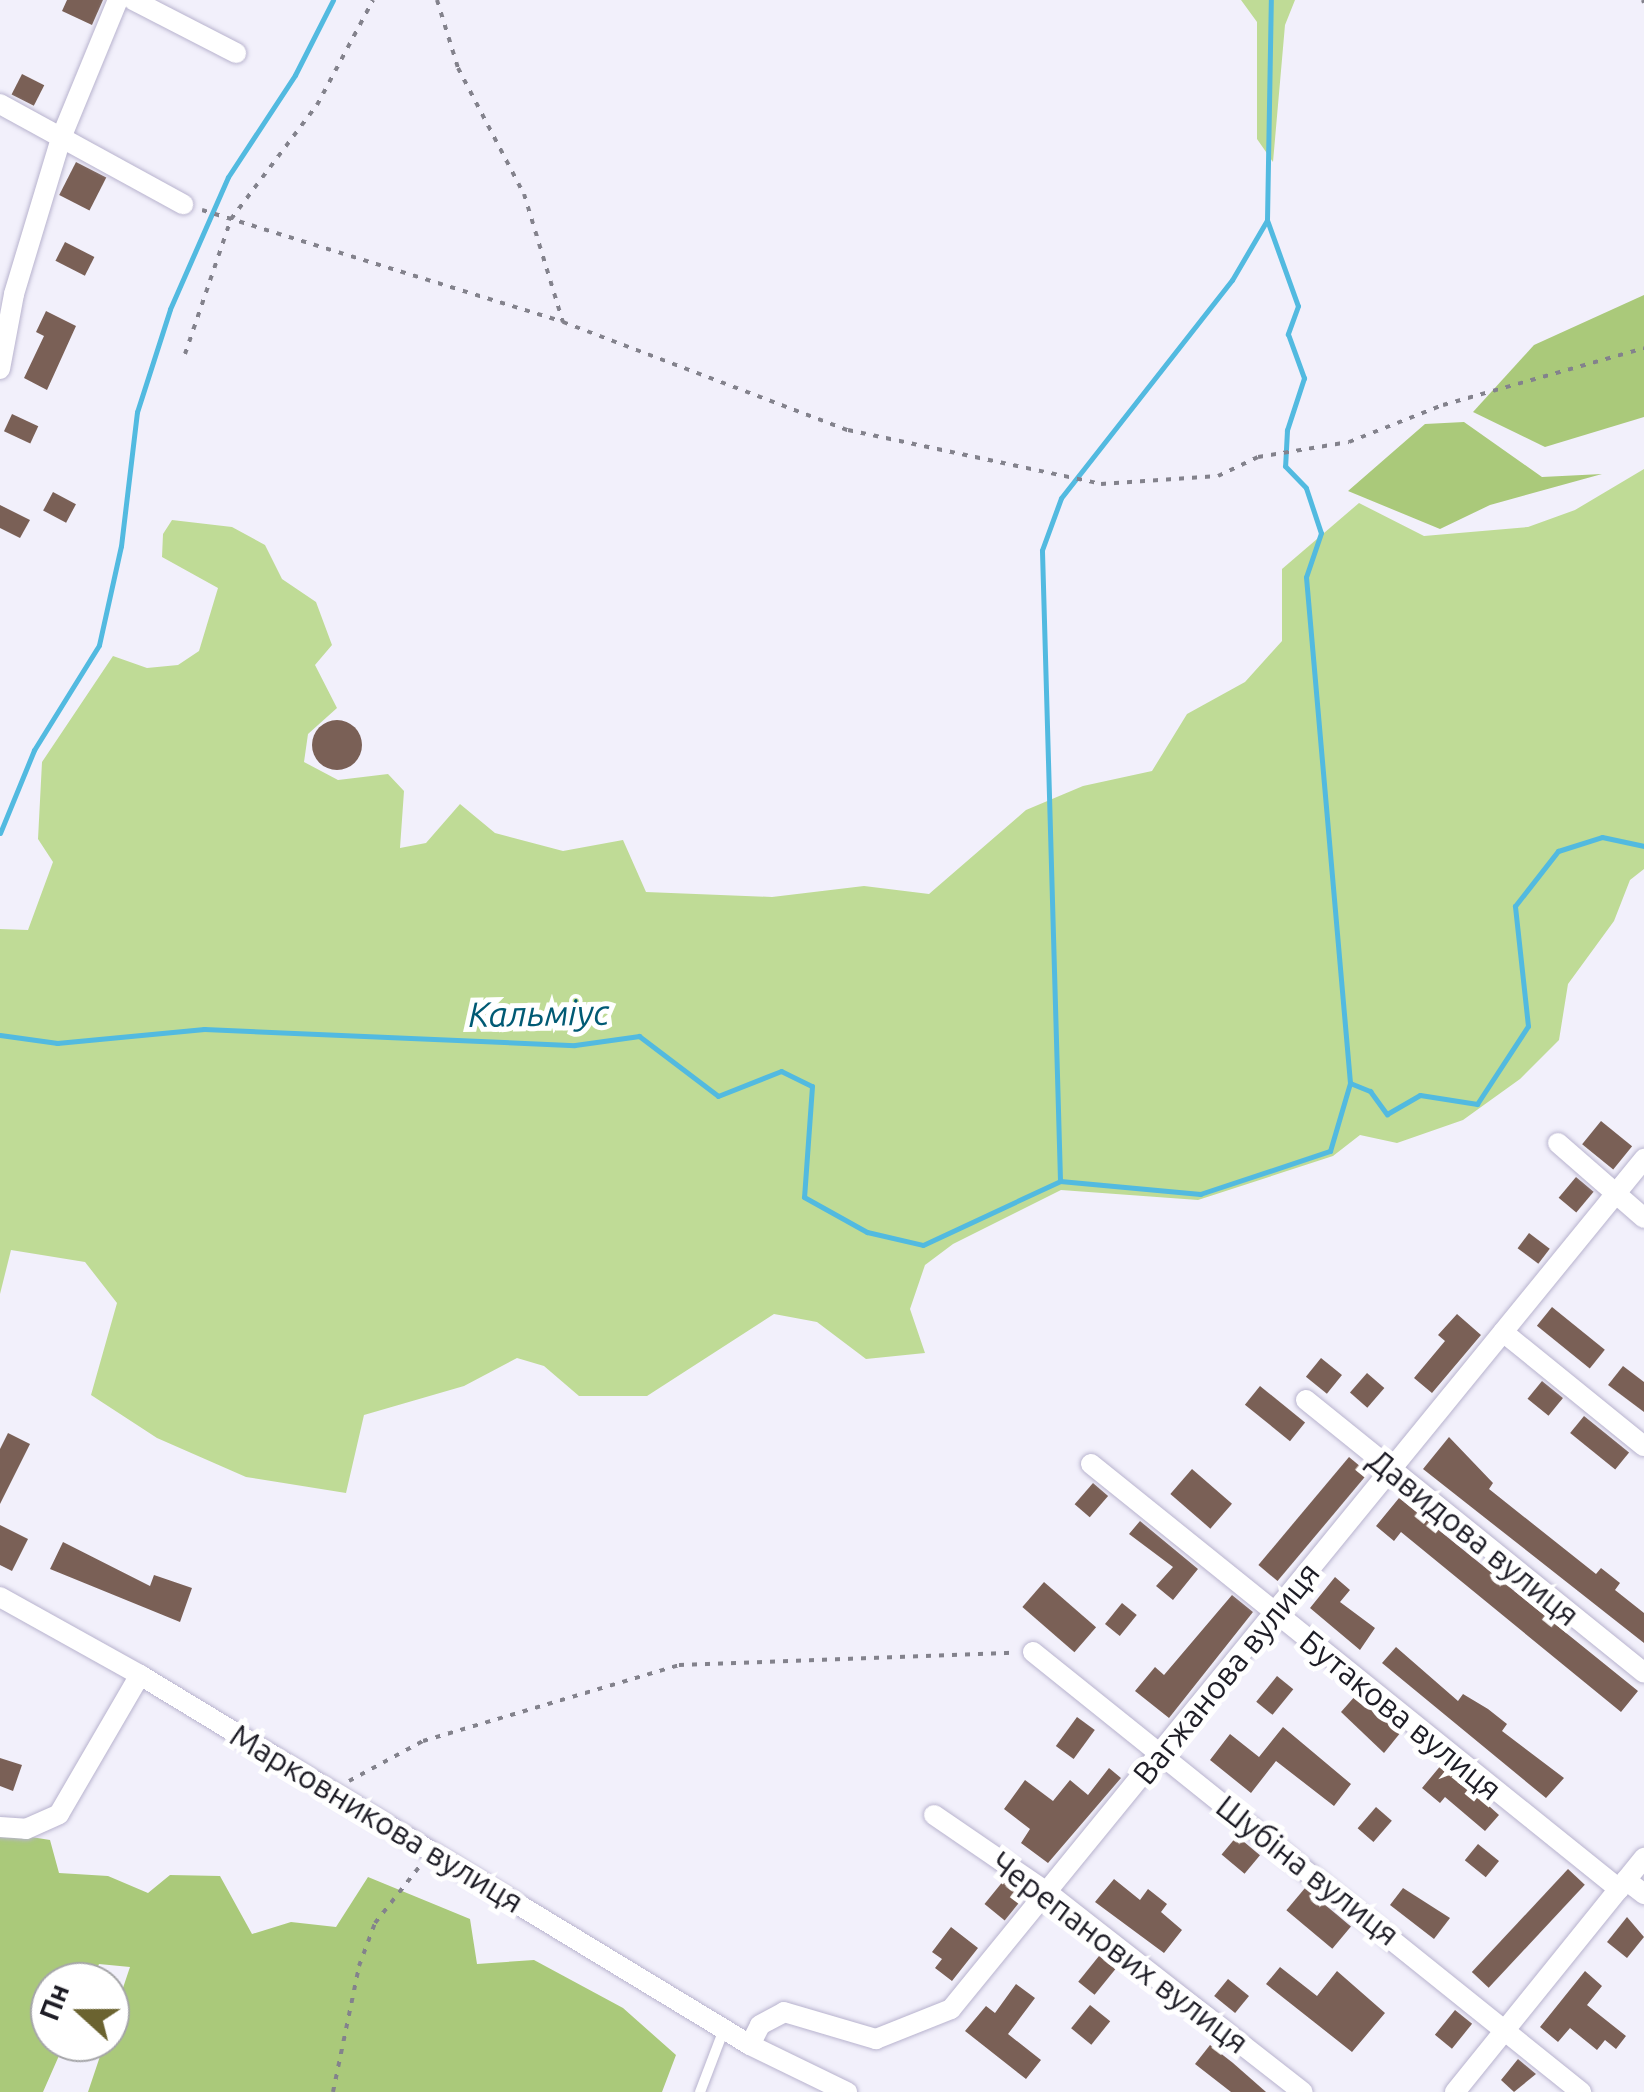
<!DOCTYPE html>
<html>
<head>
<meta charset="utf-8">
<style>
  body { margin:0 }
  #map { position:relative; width:1644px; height:2092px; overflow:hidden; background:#f2f0fb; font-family:Ubuntu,sans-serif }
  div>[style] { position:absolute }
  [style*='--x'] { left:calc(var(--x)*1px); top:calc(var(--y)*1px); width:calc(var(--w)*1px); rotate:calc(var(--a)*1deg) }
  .green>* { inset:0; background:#bfdb96 }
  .forest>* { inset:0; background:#aac97a }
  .stream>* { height:5px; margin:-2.5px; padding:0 2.5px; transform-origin:2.5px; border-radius:2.5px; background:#52bae0 }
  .building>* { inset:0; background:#7a6056; transform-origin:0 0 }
  .round { border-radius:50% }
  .path>* { height:4px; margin-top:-2px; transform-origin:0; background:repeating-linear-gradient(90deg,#83828c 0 5px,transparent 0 13px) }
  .roads { filter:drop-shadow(0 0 2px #b8b3ce) drop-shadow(0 0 2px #b8b3ce) }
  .service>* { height:10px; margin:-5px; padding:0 5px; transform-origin:5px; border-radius:5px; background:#fff }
  .minor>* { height:20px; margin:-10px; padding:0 10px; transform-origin:10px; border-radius:10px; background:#fff }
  span { translate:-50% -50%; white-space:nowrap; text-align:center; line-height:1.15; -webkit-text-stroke:10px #fff; paint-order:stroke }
  .street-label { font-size:32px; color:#1e1d26 }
  .water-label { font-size:35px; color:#005a74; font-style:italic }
  .north { position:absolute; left:30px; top:1962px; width:100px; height:100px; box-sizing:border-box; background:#fff; border:2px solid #a5a5a8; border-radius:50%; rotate:291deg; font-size:28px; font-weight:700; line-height:40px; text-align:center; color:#1e1d26 }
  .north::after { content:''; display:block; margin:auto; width:35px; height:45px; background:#6b6330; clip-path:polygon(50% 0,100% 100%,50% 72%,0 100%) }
</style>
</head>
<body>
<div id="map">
  <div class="green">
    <div style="clip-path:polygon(1241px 0,1295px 0,1285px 25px,1273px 162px,1257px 139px,1257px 22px)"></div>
    <div style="clip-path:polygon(1644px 469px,1644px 869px,1630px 880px,1614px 921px,1568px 984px,1559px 1040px,1520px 1079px,1463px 1120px,1397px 1143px,1360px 1135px,1333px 1156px,1198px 1200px,1061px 1190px,953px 1244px,925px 1265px,910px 1309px,925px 1353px,866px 1359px,817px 1322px,774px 1314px,647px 1396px,579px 1396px,544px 1366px,517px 1358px,464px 1386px,364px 1415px,346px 1493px,246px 1477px,157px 1438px,91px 1395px,117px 1303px,85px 1262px,11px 1250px,0 1294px,0 929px,28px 930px,53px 862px,38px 839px,42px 762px,113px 656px,147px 668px,178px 665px,199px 651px,218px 588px,162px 557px,163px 534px,172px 520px,232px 527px,265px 545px,282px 579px,316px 602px,332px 645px,315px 665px,337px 708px,308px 734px,304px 762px,338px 780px,388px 774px,404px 791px,400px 848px,426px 843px,460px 804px,495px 833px,563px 851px,623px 840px,646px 892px,772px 897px,864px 886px,929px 894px,1026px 810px,1083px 786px,1152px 771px,1187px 714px,1245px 682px,1282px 641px,1282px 569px,1359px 503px,1424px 536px,1528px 527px,1575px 510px)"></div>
  </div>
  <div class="forest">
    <div style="clip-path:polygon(1644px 295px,1644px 417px,1545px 447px,1473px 412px,1534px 345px)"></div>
    <div style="clip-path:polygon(1464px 422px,1542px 477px,1602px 474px,1490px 505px,1440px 529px,1348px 491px,1425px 424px)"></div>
    <div style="clip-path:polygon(0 1832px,50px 1840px,59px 1873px,108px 1876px,148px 1893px,170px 1875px,220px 1876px,252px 1934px,291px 1922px,336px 1927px,368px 1877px,470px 1919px,477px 1964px,534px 1960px,623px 2008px,676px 2055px,662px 2092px,88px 2092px,130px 1967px,99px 1964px,91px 1982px,50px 1982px,50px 2042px,65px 2042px,43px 2092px,0 2092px)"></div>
  </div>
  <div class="stream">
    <div style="--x:1267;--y:220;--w:91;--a:70.2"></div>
    <div style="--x:1298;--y:306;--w:30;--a:110"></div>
    <div style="--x:1288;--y:334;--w:47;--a:70"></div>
    <div style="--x:1304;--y:378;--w:55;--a:108.1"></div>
    <div style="--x:1287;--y:430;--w:36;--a:93"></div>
    <div style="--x:1285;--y:466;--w:30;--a:46"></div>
    <div style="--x:1306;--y:488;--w:47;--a:71.6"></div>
    <div style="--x:1321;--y:533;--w:46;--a:108.8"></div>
    <div style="--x:1306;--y:577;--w:508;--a:85.03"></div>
    <div style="--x:0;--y:833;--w:90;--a:-67.7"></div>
    <div style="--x:34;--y:750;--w:123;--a:-58.2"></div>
    <div style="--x:99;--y:645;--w:101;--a:-77.5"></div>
    <div style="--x:121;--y:546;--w:135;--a:-83.2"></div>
    <div style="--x:137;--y:412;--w:108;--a:-72.2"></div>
    <div style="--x:170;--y:309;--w:144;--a:-66.3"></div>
    <div style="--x:228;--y:177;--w:122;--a:-56.7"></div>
    <div style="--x:295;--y:75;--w:84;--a:-63.1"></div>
    <div style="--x:0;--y:1035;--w:58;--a:8"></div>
    <div style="--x:57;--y:1043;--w:148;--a:-5.4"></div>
    <div style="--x:204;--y:1029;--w:371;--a:2.5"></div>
    <div style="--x:575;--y:1045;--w:65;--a:-8"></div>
    <div style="--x:639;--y:1036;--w:99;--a:37.2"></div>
    <div style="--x:718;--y:1096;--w:68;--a:-21.6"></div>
    <div style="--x:781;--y:1071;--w:34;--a:26"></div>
    <div style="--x:812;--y:1086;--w:111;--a:94.1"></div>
    <div style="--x:804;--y:1197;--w:72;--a:29.1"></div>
    <div style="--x:867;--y:1232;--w:57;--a:13.1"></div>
    <div style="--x:923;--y:1245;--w:151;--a:-25"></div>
    <div style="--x:1060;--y:1181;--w:141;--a:5.3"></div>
    <div style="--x:1200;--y:1194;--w:137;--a:-18.3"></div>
    <div style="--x:1330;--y:1151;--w:71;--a:-73.6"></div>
    <div style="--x:1350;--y:1083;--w:22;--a:22"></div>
    <div style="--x:1370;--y:1091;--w:29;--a:54"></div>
    <div style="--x:1387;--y:1114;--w:38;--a:-30"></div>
    <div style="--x:1420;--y:1095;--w:58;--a:9"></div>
    <div style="--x:1477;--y:1104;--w:93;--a:-56.8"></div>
    <div style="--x:1528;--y:1026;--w:121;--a:-96.2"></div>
    <div style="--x:1515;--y:906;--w:70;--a:-52"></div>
    <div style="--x:1558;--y:851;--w:46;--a:-17.7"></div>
    <div style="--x:1602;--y:837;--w:43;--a:12.1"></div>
    <div style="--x:1060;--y:1180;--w:630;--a:-91.64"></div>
    <div style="--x:1042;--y:550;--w:55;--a:-69.9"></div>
    <div style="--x:1061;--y:498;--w:277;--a:-51.9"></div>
    <div style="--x:1232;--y:280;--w:69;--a:-59.7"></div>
    <div style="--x:1267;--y:220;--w:220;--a:-89"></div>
  </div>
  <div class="building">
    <div style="clip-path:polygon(67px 0,103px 0,92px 25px,62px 11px)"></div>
    <div style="left:22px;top:74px;width:25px;height:23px;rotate:27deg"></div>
    <div style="left:76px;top:162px;width:34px;height:37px;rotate:27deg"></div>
    <div style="left:65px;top:242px;width:33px;height:21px;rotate:27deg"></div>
    <div style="clip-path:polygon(46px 311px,76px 326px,47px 390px,24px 378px,44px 336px,36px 332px)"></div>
    <div style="left:12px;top:414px;width:29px;height:19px;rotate:25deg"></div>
    <div style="left:53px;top:492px;width:26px;height:21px;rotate:28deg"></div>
    <div style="clip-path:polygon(0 505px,30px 520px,20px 538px,0 528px)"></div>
    <div class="round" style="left:312px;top:720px;width:50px;height:50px"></div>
    <div style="left:1601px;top:1121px;width:40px;height:30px;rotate:39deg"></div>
    <div style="left:1576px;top:1177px;width:23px;height:27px;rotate:40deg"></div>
    <div style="left:1529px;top:1233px;width:26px;height:19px;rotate:37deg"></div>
    <div style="left:1552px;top:1307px;width:68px;height:24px;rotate:39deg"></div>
    <div style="clip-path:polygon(1457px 1314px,1481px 1335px,1432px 1393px,1414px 1378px,1445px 1341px,1438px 1335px)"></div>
    <div style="left:1321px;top:1358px;width:27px;height:24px;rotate:39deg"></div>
    <div style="clip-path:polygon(1623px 1366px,1644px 1382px,1644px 1412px,1608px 1385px)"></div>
    <div style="left:1367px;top:1373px;width:23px;height:26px;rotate:41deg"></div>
    <div style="left:1542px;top:1381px;width:27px;height:23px;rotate:39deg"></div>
    <div style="left:1260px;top:1386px;width:58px;height:24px;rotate:39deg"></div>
    <div style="left:1584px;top:1416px;width:58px;height:22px;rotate:39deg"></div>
    <div style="clip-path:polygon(8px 1433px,30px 1444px,0 1504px,0 1449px)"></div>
    <div style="clip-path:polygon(1449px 1437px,1493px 1483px,1489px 1489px,1596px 1574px,1601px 1568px,1620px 1583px,1615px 1590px,1644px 1613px,1644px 1643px,1423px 1469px)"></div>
    <div style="left:1349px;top:1457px;width:25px;height:141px;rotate:40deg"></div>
    <div style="left:1192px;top:1469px;width:53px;height:33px;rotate:41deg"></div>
    <div style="left:1093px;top:1483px;width:20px;height:28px;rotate:41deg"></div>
    <div style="clip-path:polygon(1399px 1498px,1638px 1691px,1621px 1712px,1401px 1532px,1394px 1541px,1376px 1526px)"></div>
    <div style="clip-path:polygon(1140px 1521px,1198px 1569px,1173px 1600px,1156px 1586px,1173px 1567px,1129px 1534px)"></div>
    <div style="clip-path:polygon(0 1525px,28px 1539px,12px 1571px,0 1565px)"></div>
    <div style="clip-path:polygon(63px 1542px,150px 1586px,154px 1575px,192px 1588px,180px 1622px,50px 1569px)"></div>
    <div style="clip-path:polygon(1335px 1577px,1350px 1590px,1340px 1602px,1375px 1628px,1360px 1650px,1310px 1608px)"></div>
    <div style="left:1044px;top:1582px;width:69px;height:33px;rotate:41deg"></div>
    <div style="clip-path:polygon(1232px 1595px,1253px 1612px,1169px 1718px,1135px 1691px,1155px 1667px,1164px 1675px)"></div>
    <div style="left:1122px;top:1603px;width:19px;height:27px;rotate:39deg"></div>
    <div style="clip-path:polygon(1396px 1647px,1458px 1701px,1463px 1694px,1488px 1709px,1507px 1724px,1502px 1731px,1564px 1778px,1546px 1798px,1382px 1663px)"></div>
    <div style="left:1277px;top:1676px;width:21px;height:33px;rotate:39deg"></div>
    <div style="clip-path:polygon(1356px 1695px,1401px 1732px,1384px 1753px,1341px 1712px)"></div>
    <div style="left:1077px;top:1717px;width:22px;height:36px;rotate:36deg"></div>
    <div style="clip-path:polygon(1283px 1727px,1351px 1784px,1334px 1806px,1276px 1761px,1251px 1793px,1210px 1760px,1230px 1734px,1259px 1757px)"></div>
    <div style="clip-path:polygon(0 1758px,22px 1765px,13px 1791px,0 1786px)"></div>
    <div style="clip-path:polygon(1442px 1764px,1499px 1815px,1485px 1831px,1445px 1797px,1440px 1803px,1422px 1788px)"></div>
    <div style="clip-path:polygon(1109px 1768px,1121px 1778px,1048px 1863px,1021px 1843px,1030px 1829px,1004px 1809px,1025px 1780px,1053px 1801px,1070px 1780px,1088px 1795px)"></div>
    <div style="left:1376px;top:1807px;width:21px;height:28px;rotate:41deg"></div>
    <div style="left:1237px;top:1836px;width:30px;height:24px;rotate:40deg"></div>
    <div style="left:1478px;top:1844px;width:27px;height:21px;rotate:39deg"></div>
    <div style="left:1568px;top:1869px;width:23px;height:141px;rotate:43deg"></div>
    <div style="clip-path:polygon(1114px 1879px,1140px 1900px,1148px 1889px,1167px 1904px,1161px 1912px,1182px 1930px,1164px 1953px,1095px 1902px)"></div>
    <div style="left:1004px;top:1880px;width:26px;height:31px;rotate:39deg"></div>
    <div style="left:1305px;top:1888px;width:60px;height:29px;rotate:40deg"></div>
    <div style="clip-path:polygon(1403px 1888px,1450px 1918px,1434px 1939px,1390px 1905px)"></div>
    <div style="clip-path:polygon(1627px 1917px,1644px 1937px,1627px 1958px,1607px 1942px)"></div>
    <div style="clip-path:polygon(951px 1927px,978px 1948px,952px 1981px,935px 1968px,942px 1959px,932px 1952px)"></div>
    <div style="left:1099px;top:1956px;width:21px;height:33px;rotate:39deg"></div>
    <div style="clip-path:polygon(1280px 1967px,1317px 1996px,1337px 1971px,1385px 2013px,1352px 2052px,1266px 1984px)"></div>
    <div style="clip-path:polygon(1585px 1971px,1602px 1986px,1587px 2005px,1626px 2036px,1616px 2049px,1605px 2040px,1597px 2050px,1570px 2028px,1558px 2042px,1540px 2027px)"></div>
    <div style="left:1228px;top:1979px;width:27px;height:22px;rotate:39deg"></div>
    <div style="clip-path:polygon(1016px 1984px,1035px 1998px,1008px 2034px,1041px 2060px,1026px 2079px,965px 2031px,986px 2006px,995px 2013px)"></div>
    <div style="left:1090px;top:2005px;width:26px;height:30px;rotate:39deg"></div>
    <div style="left:1455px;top:2010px;width:22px;height:32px;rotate:39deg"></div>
    <div style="clip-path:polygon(1210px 2045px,1233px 2063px,1266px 2092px,1231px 2092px,1195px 2064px)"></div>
    <div style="clip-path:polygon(1518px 2059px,1536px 2074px,1514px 2092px,1501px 2080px)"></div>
  </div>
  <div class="path">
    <div style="--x:437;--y:0;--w:71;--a:72.8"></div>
    <div style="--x:458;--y:68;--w:142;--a:62.4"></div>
    <div style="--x:524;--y:194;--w:134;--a:73.1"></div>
    <div style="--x:1643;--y:0;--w:3;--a:72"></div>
    <div style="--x:202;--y:210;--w:378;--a:17.2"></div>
    <div style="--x:563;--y:322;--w:305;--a:20.8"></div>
    <div style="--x:848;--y:430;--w:259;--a:12"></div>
    <div style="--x:1101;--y:484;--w:117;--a:-3.9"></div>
    <div style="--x:1218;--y:476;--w:44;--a:-25.4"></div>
    <div style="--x:1258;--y:457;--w:92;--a:-9.4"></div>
    <div style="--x:1349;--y:442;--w:101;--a:-21.5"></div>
    <div style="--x:1443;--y:405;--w:209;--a:-15.8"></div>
    <div style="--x:185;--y:354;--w:143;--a:-71.2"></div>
    <div style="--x:231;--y:219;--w:143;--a:-53"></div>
    <div style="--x:317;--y:105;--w:119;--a:-61.9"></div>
    <div style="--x:349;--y:1781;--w:84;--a:-28.4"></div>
    <div style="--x:423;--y:1741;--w:267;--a:-16.5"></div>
    <div style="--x:679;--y:1665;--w:334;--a:-2.1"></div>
    <div style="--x:333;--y:2092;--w:129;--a:-78.3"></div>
    <div style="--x:359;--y:1966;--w:46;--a:-69.6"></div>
    <div style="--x:375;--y:1923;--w:71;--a:-51.8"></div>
  </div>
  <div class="roads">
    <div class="service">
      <div style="--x:700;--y:2092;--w:67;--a:-69.1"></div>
    </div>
    <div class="minor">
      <div style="--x:133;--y:0;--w:116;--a:27.2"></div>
      <div style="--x:0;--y:104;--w:209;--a:28.7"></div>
      <div style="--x:0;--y:369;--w:76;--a:-79.4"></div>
      <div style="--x:14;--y:294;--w:163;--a:-73.2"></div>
      <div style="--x:61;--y:138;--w:149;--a:-67.6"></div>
      <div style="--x:1558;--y:1143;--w:114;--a:41.1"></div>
      <div style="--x:1503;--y:1332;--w:181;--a:39"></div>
      <div style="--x:1306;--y:1400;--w:434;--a:38.9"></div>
      <div style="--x:1091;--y:1464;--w:678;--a:38.83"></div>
      <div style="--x:0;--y:1597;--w:160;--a:29.1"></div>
      <div style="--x:140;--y:1675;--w:713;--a:31.24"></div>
      <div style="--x:750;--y:2045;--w:108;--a:25.9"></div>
      <div style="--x:1033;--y:1652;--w:703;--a:38.76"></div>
      <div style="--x:934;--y:1815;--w:138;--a:34.4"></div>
      <div style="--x:1048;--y:1893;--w:323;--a:38"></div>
      <div style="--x:0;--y:1827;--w:26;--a:4"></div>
      <div style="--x:26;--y:1829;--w:36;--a:-24"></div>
      <div style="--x:59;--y:1814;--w:161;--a:-59.8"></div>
      <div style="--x:1626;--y:1880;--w:23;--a:38"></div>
      <div style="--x:750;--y:2045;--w:22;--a:-63"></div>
      <div style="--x:760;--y:2025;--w:27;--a:-28"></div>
      <div style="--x:784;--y:2012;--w:96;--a:16.4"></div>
      <div style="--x:876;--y:2039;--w:81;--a:-21.8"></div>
      <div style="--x:951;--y:2009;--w:1097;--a:-50.81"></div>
      <div style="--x:1455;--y:2092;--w:301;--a:-51.1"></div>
    </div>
  </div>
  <div class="street-label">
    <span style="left:1474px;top:1537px;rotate:39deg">Давидова вулиця</span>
    <span style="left:1226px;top:1673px;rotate:-51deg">Вагжанова вулиця</span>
    <span style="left:1401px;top:1715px;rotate:39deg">Бутакова вулиця</span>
    <span style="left:377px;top:1818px;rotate:31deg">Марковникова вулиця</span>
    <span style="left:1308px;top:1870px;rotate:38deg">Шубіна вулиця</span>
    <span style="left:1120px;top:1952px;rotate:37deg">Черепанових вулиця</span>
  </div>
  <div class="water-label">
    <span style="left:539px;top:1013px;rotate:-1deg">Кальміус</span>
  </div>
  <div class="north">Пн</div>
</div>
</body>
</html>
